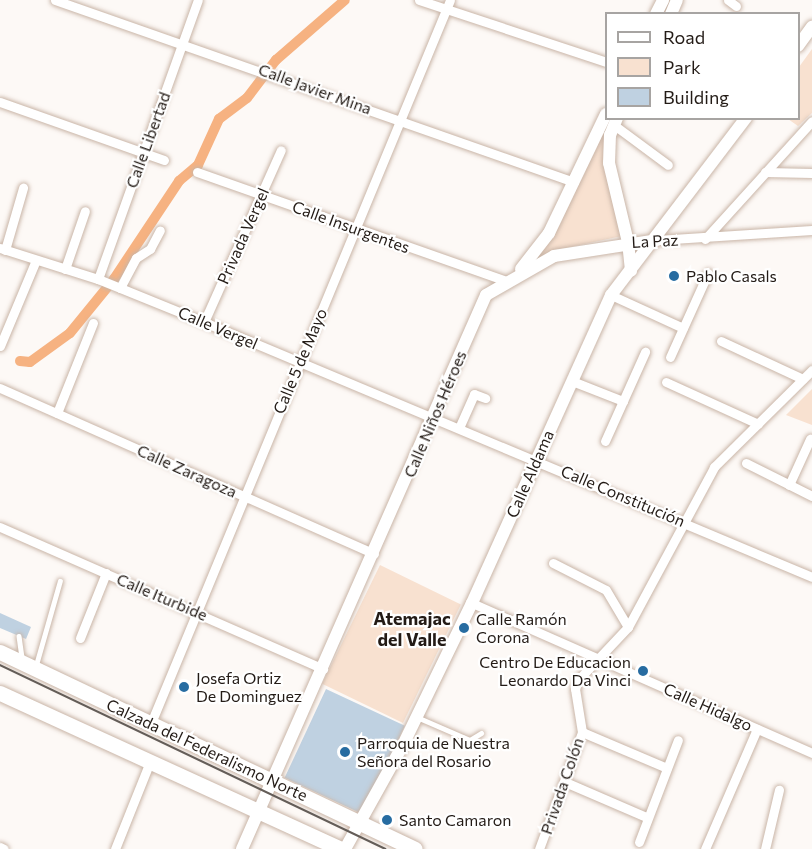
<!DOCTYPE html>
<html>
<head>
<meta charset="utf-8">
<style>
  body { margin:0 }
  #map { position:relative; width:812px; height:849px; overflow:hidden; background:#fdf9f6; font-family:Commissioner,sans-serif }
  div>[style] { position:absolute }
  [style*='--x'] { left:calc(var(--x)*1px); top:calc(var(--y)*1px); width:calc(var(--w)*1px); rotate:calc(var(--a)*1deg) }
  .green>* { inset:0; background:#f8e1d0; transform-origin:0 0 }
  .canal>* { height:10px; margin:-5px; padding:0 5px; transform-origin:5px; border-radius:5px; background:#f6b281 }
  .building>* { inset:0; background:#bfd1e1; transform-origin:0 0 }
  .roads { filter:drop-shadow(0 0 2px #c9b5a7) drop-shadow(0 0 2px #c9b5a7) }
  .service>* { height:4.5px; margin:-2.25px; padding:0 2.25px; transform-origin:2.25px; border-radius:2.25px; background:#fff }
  .minor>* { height:9px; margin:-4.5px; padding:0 4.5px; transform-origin:4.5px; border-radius:4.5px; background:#fff }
  .tertiary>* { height:12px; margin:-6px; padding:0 6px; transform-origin:6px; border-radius:6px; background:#fff }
  .primary>* { height:15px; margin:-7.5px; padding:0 7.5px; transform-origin:7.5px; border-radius:7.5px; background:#fff }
  .tram>* { height:1.5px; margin:-0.75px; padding:0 0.75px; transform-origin:0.75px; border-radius:0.75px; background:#645d58 }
  .dots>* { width:16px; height:16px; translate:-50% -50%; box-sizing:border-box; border:3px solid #fff; border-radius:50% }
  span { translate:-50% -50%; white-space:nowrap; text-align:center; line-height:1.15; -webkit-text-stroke:4.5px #fff; paint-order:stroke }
  .street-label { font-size:16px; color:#231b16 }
  .poi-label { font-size:16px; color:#231b16 }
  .left { translate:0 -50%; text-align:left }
  .right { translate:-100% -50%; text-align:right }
  .neighbourhood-label { font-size:18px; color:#231b16; font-weight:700 }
  .legend { position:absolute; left:605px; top:12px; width:195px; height:108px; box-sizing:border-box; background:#fff; border:2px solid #a7a4a2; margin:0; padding:8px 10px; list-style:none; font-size:18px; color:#231b16 }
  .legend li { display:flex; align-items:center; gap:12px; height:30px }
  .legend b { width:30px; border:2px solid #a7a4a2 }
</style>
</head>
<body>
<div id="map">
  <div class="green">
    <div style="clip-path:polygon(812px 49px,812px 113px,798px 126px,788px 119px,798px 118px,799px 67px)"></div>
    <div style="clip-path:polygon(606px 117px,615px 119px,603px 151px,622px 236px,561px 249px,531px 261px)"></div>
    <div style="clip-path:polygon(812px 389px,812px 425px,786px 415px)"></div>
    <div style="left:380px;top:565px;width:90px;height:132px;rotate:26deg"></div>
  </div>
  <div class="canal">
    <div style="--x:20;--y:361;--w:10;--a:6"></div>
    <div style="--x:30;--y:362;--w:49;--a:-35.9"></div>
    <div style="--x:70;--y:333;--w:70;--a:-50.8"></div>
    <div style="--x:114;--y:279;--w:118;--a:-56.4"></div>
    <div style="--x:179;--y:181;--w:25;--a:-40"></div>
    <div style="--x:198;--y:165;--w:51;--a:-65.5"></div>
    <div style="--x:219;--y:119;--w:35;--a:-37"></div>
    <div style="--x:247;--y:98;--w:48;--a:-52.7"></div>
    <div style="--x:276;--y:60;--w:91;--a:-41"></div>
  </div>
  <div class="building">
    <div style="clip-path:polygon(0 613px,31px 627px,26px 639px,0 628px)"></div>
    <div style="left:326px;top:689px;width:87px;height:98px;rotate:25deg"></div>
  </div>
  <div class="roads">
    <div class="service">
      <div style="--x:19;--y:636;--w:21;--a:82"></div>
      <div style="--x:36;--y:665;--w:87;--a:-74.1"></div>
      <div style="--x:417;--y:717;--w:58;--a:23.5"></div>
      <div style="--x:470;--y:740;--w:13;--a:-32"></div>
    </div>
    <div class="minor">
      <div style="--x:55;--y:0;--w:550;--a:19.32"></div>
      <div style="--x:419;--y:0;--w:197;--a:18.3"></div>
      <div style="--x:728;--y:0;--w:10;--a:37"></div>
      <div style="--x:0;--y:102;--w:174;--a:19.5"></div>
      <div style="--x:614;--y:125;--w:67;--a:36.5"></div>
      <div style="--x:197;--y:172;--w:328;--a:19.4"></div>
      <div style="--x:765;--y:172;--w:47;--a:1.2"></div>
      <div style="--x:705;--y:239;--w:159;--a:-47.8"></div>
      <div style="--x:657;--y:240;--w:155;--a:-3.7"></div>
      <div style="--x:0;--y:248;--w:103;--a:17.6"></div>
      <div style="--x:98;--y:279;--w:114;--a:22.1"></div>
      <div style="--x:204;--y:322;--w:659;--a:22.75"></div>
      <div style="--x:5;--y:250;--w:65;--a:-73.8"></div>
      <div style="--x:65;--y:269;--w:61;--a:-71"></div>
      <div style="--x:98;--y:279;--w:296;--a:-70.3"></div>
      <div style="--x:120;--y:288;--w:34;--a:-62"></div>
      <div style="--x:136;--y:258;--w:17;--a:-33"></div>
      <div style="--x:150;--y:249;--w:21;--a:-62"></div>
      <div style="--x:611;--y:295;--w:79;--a:24.6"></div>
      <div style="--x:204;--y:322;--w:188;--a:-65.9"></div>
      <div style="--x:721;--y:341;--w:90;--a:24.9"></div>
      <div style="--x:0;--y:346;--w:93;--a:-67.3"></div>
      <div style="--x:670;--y:357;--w:92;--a:-65.7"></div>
      <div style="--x:572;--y:381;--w:55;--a:21.4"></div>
      <div style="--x:666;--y:382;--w:101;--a:24.5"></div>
      <div style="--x:0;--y:388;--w:409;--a:23.9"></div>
      <div style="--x:57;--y:413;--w:97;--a:-68.2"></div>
      <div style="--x:459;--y:428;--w:37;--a:-66"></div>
      <div style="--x:474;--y:394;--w:12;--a:20"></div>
      <div style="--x:605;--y:441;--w:98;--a:-65.8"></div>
      <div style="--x:746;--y:463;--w:74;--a:26.6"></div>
      <div style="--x:789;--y:485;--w:51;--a:-65.5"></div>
      <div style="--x:0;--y:527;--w:353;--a:23.7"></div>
      <div style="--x:553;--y:563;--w:59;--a:27"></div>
      <div style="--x:606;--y:590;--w:43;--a:59.3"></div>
      <div style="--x:472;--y:603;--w:372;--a:23.8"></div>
      <div style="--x:80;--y:638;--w:70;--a:-68.2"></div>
      <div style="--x:151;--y:723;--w:782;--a:-67.53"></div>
      <div style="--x:582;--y:732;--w:92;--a:23"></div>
      <div style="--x:565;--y:782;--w:90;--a:23.4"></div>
      <div style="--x:639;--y:842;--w:109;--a:-69.1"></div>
      <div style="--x:0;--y:847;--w:4;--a:27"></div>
      <div style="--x:115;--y:849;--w:92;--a:-68.2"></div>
      <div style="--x:539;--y:849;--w:125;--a:-69.8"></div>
      <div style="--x:582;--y:732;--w:44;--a:-99.2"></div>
      <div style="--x:575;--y:689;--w:9;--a:-72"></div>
      <div style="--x:578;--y:680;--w:73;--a:-46.7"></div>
      <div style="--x:628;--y:627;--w:182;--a:-61.7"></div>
      <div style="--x:714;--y:467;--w:138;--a:-44.7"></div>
      <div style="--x:705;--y:849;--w:131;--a:-66.6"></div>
      <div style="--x:765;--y:849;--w:61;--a:-76.7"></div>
    </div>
    <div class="tertiary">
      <div style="--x:656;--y:14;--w:16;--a:-63"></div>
      <div style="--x:671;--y:14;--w:15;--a:-67"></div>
      <div style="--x:798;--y:46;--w:24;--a:-54"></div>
      <div style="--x:617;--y:118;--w:18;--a:112"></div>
      <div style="--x:610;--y:135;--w:28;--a:92"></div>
      <div style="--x:609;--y:163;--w:81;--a:76.5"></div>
      <div style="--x:628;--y:242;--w:29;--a:84"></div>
      <div style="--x:521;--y:269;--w:46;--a:-52.1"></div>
      <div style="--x:549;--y:233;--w:132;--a:-64.4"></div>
      <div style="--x:242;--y:849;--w:605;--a:-66.23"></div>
      <div style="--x:486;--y:295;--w:78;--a:-29.8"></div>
      <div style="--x:554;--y:256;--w:104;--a:-8.8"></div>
      <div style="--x:345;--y:849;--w:121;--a:-60.9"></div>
      <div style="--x:404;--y:743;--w:156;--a:-64.1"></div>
      <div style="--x:472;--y:603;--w:338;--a:-65.7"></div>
      <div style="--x:611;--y:295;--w:223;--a:-52.7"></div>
    </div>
    <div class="primary">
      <div style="--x:0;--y:652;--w:459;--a:25.4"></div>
      <div style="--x:0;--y:693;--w:374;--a:24.6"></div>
    </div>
  </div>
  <div class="tram">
    <div style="--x:0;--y:665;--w:427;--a:25.5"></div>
  </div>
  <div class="dots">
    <div style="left:674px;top:276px;background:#276ca1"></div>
    <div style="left:464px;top:628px;background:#276ca1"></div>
    <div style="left:643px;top:671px;background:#276ca1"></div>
    <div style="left:184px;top:687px;background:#276ca1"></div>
    <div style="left:345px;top:752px;background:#276ca1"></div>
    <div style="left:387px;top:820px;background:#276ca1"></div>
  </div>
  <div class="street-label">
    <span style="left:315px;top:89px;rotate:20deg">Calle Javier Mina</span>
    <span style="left:148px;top:140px;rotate:-70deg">Calle Libertad</span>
    <span style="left:351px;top:227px;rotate:20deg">Calle Insurgentes</span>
    <span style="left:243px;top:236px;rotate:-66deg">Privada Vergel</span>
    <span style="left:655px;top:241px;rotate:-3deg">La Paz</span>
    <span style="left:218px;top:328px;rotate:23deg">Calle Vergel</span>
    <span style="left:300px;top:361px;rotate:-67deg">Calle 5 de Mayo</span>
    <span style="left:435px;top:414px;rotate:-67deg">Calle Niños Héroes</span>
    <span style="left:187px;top:471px;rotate:24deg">Calle Zaragoza</span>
    <span style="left:530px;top:474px;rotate:-66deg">Calle Aldama</span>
    <span style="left:623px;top:496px;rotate:23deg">Calle Constitución</span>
    <span style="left:162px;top:597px;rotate:23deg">Calle Iturbide</span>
    <span style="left:708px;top:707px;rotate:24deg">Calle Hidalgo</span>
    <span style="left:207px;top:750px;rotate:25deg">Calzada del Federalismo Norte</span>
    <span style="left:562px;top:786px;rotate:-71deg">Privada Colón</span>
  </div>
  <div class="poi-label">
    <span class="left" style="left:686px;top:276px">Pablo Casals</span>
    <span class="left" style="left:476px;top:628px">Calle Ramón<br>Corona</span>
    <span class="right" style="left:631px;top:671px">Centro De Educacion<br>Leonardo Da Vinci</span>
    <span class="left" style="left:196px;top:687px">Josefa Ortiz<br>De Dominguez</span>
    <span class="left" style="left:357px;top:752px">Parroquia de Nuestra<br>Señora del Rosario</span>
    <span class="left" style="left:399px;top:820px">Santo Camaron</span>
  </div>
  <div class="neighbourhood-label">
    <span style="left:412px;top:629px">Atemajac<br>del Valle</span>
  </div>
  <ul class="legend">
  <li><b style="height:8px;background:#fff"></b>Road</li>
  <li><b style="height:16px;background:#f8e1d0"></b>Park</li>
  <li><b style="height:16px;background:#bfd1e1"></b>Building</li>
  </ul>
</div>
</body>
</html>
